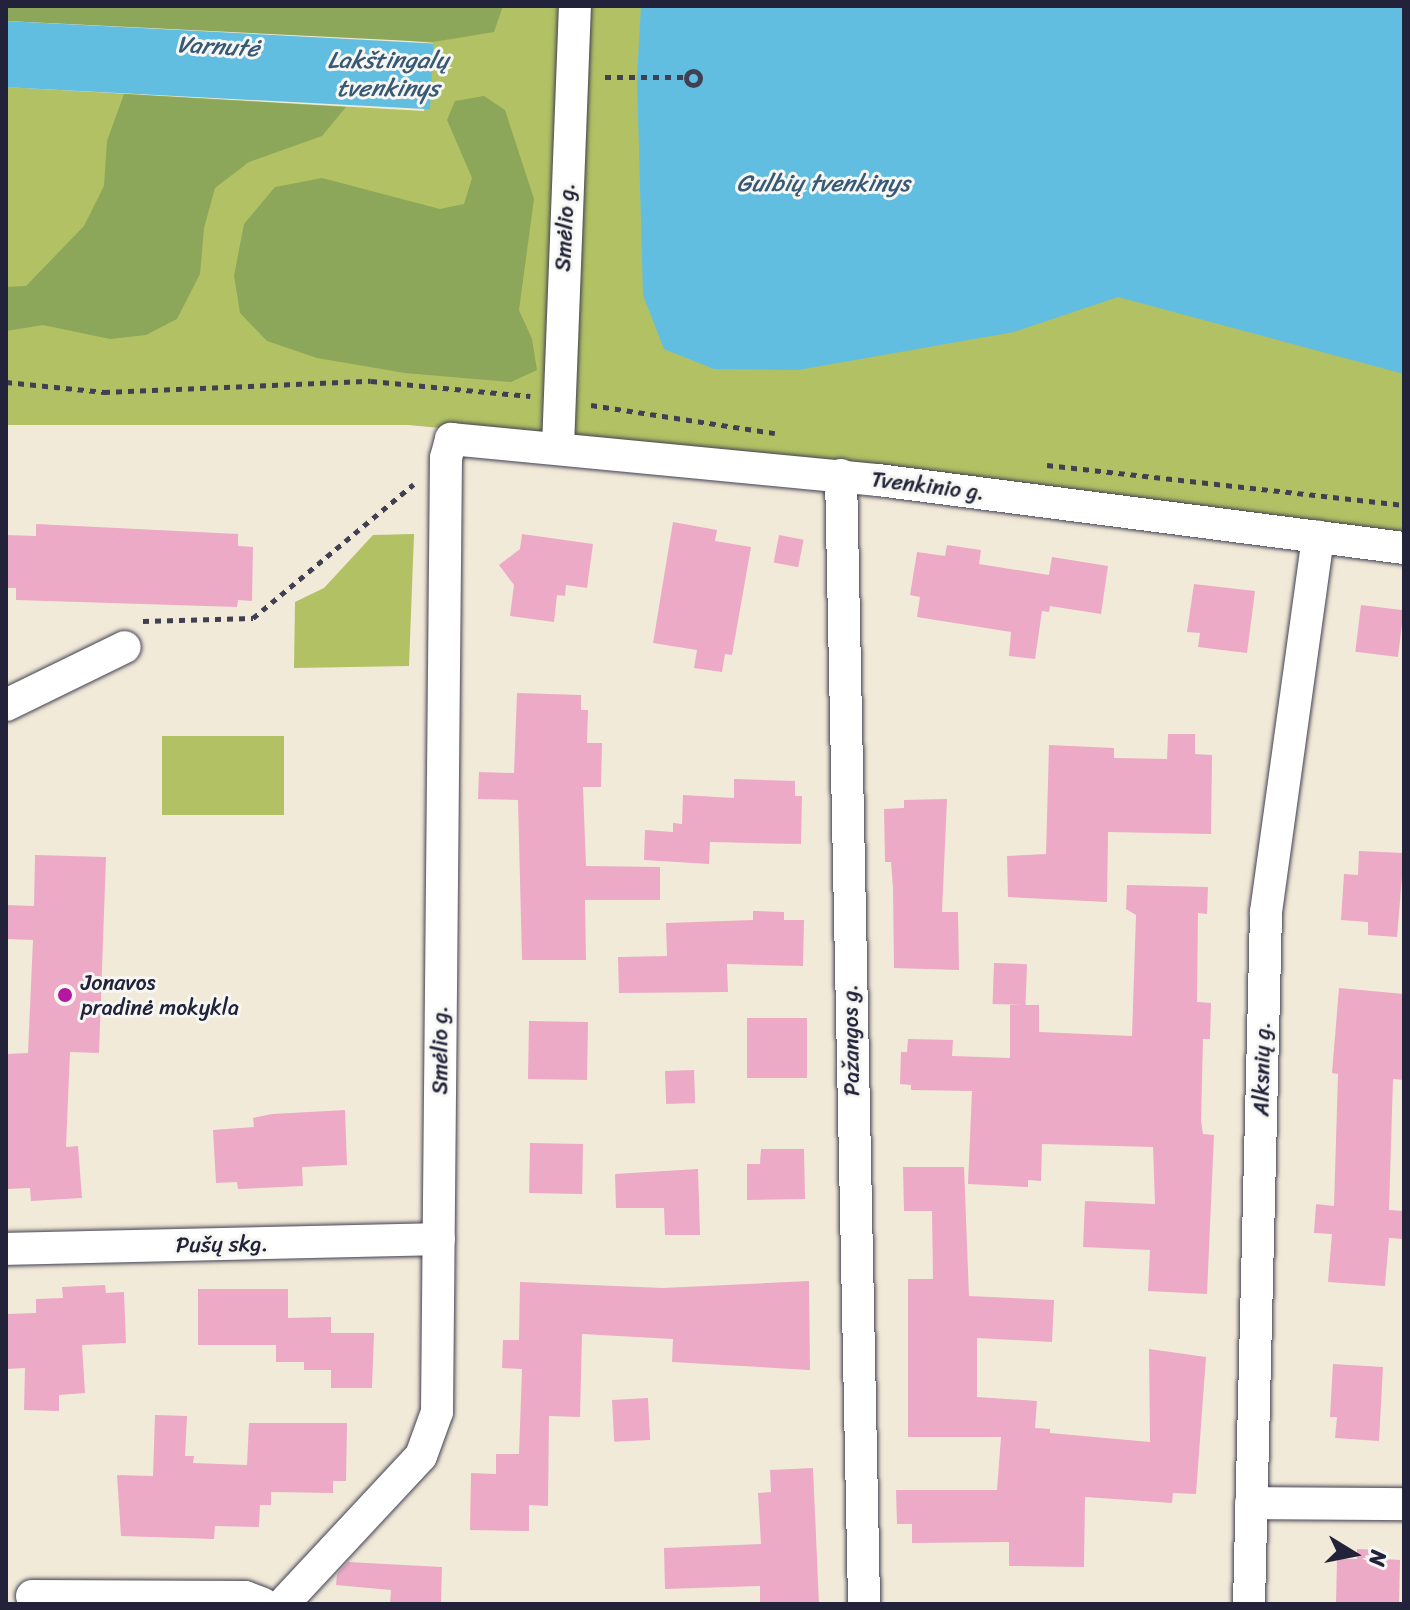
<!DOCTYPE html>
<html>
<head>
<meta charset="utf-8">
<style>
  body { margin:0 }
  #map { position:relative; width:1410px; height:1610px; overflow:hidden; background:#f2ead8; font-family:Sriracha,sans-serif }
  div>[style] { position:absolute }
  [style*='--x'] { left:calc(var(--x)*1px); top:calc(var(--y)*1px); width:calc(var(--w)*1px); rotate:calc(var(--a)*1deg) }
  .green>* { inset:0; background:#b1c164; transform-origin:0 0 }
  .forest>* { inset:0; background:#8ca75a }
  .water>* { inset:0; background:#62bee0; transform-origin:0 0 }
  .building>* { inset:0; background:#ecaac7; transform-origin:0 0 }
  .path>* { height:5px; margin-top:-2.5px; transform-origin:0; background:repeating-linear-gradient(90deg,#414053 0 6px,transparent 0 12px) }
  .path>.ring { margin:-2.5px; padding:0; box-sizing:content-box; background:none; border:5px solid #414053; border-radius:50% }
  .roads { filter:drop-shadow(0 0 2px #414053) drop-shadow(0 0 2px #414053) }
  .minor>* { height:32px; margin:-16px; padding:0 16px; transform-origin:16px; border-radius:16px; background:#fff }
  .dots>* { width:22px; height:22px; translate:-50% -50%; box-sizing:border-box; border:4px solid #f6f6f2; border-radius:50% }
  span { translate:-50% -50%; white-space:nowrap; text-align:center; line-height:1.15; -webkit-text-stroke:6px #f6f6f2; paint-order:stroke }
  .street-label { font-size:22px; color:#22223b }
  .poi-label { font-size:22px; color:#22223b }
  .left { translate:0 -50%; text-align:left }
  .water-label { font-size:24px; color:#385975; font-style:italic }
  .frame { position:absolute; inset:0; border:8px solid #22223b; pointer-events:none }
  .north { position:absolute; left:1314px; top:1514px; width:80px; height:80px; -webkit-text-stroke:6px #f6f6f2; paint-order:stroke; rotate:100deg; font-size:22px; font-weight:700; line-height:32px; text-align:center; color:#22223b }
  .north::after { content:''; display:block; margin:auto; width:28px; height:36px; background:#22223b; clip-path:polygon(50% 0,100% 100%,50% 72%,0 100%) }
</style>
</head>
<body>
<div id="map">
  <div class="green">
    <div style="clip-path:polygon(6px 6px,1404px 6px,1404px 536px,851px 466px,408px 425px,6px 425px,6px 87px,424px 111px,433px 43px)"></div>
    <div style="clip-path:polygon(414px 534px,409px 666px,294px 668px,295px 602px,324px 588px,373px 535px)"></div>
    <div style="left:162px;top:736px;width:122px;height:79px"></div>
  </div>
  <div class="forest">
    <div style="clip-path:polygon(6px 6px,503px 6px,494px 32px,433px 42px,6px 21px)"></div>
    <div style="clip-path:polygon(124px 94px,346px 107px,322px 136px,249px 162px,215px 188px,204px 228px,200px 274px,177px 319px,146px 335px,110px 339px,43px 325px,6px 331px,6px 287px,26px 286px,84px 226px,104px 186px,107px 141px)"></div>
    <div style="clip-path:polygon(484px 96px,505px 110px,534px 199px,519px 310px,532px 339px,537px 370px,511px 382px,405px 373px,317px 358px,267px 341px,240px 313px,234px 276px,244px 224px,275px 187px,322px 178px,440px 209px,464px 204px,472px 178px,447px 120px,455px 101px)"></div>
  </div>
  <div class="water">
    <div style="clip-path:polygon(641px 6px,1404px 6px,1404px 374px,1118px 297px,1014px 332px,798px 370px,714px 369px,664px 349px,643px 295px,637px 77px)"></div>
    <div style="left:6px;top:21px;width:428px;height:66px;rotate:3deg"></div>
  </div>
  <div class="building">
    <div style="clip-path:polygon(673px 522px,717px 530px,715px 541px,751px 547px,732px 655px,725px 654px,722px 672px,694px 668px,697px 650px,653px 643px)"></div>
    <div style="clip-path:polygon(36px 524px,238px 534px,238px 546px,253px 547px,252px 601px,238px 600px,237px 607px,16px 600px,16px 588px,6px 588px,6px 535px,36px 536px)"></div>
    <div style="clip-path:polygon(522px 534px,593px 544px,587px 588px,566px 585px,565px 596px,557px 595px,554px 622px,510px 616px,514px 585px,499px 565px,520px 549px)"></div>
    <div style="left:779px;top:535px;width:25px;height:28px;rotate:11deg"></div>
    <div style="clip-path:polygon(947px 545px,981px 550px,979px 564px,1049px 575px,1052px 557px,1108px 566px,1101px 614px,1050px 606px,1049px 612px,1042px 611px,1035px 659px,1009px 656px,1011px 632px,917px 617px,920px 597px,910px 595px,917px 552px,945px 556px)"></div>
    <div style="clip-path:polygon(1194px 584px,1255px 591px,1247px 653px,1198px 647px,1200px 633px,1187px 632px)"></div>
    <div style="left:1361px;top:605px;width:43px;height:47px;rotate:7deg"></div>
    <div style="clip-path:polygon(517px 693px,581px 695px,581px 710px,588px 710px,587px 743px,602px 743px,601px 787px,583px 787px,586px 866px,660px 867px,660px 900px,585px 900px,586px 960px,522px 960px,518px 800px,478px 799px,479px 772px,514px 773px)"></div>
    <div style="clip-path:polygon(1168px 734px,1195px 734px,1195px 754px,1212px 755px,1211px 834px,1108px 832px,1107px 902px,1008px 897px,1007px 856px,1046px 854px,1049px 745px,1114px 748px,1114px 758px,1167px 759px)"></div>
    <div style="clip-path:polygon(734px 779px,795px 781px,795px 796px,802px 796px,801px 844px,710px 842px,709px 864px,644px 860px,645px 830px,673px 832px,673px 823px,682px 824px,683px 795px,734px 798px)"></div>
    <div style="clip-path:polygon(947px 799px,942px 912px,958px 912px,959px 970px,894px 968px,893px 888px,891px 862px,885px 862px,884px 809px,904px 808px,904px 800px)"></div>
    <div style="clip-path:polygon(1359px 851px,1404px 853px,1397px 937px,1368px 935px,1368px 922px,1341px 920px,1344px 874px,1358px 875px)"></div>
    <div style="clip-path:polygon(35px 855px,106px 857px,99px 1053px,70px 1052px,66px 1147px,78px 1146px,82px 1198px,31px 1201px,30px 1188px,6px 1189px,6px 1054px,28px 1053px,33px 940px,6px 939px,6px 905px,34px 906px)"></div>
    <div style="clip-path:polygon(1127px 885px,1208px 887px,1207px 914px,1198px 913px,1197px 1002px,1211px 1003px,1210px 1039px,1203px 1039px,1201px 1121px,1203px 1134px,1214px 1135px,1207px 1294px,1148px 1291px,1150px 1250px,1083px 1247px,1085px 1201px,1155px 1204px,1153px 1147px,1042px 1144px,1041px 1181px,1028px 1180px,1028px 1187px,968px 1184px,972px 1091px,911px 1090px,911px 1085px,900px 1084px,901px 1052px,907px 1052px,908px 1039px,953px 1040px,952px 1056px,1010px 1058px,1010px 1005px,1039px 1005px,1039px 1032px,1132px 1036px,1136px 915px,1126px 909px)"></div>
    <div style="clip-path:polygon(753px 911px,784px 912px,784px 920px,804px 920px,803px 966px,727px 964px,728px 992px,619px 993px,618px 957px,667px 956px,666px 923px,753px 920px)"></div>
    <div style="left:994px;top:963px;width:33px;height:41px;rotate:2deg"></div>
    <div style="clip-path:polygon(1339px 988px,1404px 994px,1404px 1080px,1393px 1079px,1389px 1210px,1404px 1211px,1404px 1239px,1389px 1238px,1385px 1286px,1328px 1282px,1332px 1234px,1314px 1233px,1316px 1204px,1334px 1206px,1338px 1074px,1332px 1073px)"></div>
    <div style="left:807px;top:1018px;width:60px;height:60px;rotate:90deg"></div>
    <div style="left:529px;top:1021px;width:59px;height:58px;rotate:1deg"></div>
    <div style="left:694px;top:1070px;width:33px;height:29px;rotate:88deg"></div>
    <div style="clip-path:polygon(345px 1110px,347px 1165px,302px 1167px,303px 1186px,238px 1189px,237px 1182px,216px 1183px,213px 1130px,254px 1127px,253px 1118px,272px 1114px)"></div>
    <div style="left:530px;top:1143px;width:53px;height:50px;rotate:1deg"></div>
    <div style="clip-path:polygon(761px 1149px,804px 1149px,805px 1199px,747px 1200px,747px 1164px,760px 1164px)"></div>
    <div style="clip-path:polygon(903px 1167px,964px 1167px,969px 1296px,1054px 1300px,1052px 1342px,977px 1338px,977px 1397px,1037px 1401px,1035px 1428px,1050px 1429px,1050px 1433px,1150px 1442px,1149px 1349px,1206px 1357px,1196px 1494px,1173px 1493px,1172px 1503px,1085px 1497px,1084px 1567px,1009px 1566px,1009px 1542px,912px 1543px,912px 1524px,897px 1524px,896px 1490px,997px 1490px,1001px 1437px,908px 1437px,908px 1279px,933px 1279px,932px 1211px,904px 1211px)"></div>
    <div style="clip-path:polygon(698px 1169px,700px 1235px,665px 1235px,664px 1208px,616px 1208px,615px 1174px)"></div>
    <div style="clip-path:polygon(809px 1281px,810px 1370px,672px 1362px,673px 1339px,582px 1334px,580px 1417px,549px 1416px,548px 1506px,529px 1505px,529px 1531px,470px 1530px,471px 1473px,496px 1474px,496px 1454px,519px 1454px,522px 1369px,502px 1368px,503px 1340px,519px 1340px,520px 1282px,663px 1288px)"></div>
    <div style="clip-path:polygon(105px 1285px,106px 1293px,124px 1292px,126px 1343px,82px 1345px,85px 1393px,59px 1395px,59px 1411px,24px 1410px,25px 1368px,6px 1369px,6px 1314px,36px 1313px,36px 1299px,63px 1298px,62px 1287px)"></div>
    <div style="clip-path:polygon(198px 1289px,288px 1289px,288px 1318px,331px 1317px,331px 1333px,374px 1333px,372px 1388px,331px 1388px,331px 1370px,304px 1370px,304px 1362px,276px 1362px,276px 1345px,198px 1345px)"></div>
    <div style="clip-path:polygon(1333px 1364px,1383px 1367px,1379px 1441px,1335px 1438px,1337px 1417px,1330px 1417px)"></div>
    <div style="left:648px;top:1398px;width:42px;height:36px;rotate:87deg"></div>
    <div style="clip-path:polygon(155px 1415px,187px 1416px,185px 1456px,194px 1456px,193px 1463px,247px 1465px,249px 1423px,347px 1423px,346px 1481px,333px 1481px,333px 1493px,271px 1492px,271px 1505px,260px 1505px,259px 1527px,215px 1526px,214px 1539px,121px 1536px,117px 1475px,153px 1476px)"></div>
    <div style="clip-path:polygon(813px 1468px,819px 1604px,760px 1604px,760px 1586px,665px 1589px,664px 1548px,761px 1544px,758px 1493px,771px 1492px,770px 1470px)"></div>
    <div style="clip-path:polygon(1357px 1549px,1384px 1550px,1384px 1559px,1400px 1560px,1399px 1604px,1336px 1604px,1337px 1559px,1357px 1559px)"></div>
    <div style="clip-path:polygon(348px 1562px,442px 1567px,441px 1604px,390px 1604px,391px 1590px,336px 1585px,337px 1574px)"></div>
  </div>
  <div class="path">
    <div class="ring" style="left:686px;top:71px;width:9px;height:9px"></div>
    <div style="--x:605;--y:77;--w:81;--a:0"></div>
    <div style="--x:6;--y:382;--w:99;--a:5.8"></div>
    <div style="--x:104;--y:392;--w:267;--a:-2.4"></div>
    <div style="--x:371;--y:381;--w:160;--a:5.4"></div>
    <div style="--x:591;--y:405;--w:186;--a:8.7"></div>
    <div style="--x:1047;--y:465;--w:359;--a:6.4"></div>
    <div style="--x:143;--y:621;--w:110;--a:-1.6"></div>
    <div style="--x:253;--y:618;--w:209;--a:-39.8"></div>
  </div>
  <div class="roads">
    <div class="minor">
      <div style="--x:558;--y:447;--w:441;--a:-87.8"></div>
      <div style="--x:841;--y:475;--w:1129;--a:88.83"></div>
      <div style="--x:6;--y:705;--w:132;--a:-26"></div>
      <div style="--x:6;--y:1249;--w:433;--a:-1.3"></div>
      <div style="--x:1251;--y:1503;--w:153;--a:0.4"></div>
      <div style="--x:32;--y:1596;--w:213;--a:0.3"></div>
      <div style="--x:245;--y:1597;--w:19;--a:21"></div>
      <div style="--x:283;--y:1604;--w:202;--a:-47"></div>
      <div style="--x:421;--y:1456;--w:47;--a:-70"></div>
      <div style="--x:437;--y:1412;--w:954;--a:-89.46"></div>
      <div style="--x:446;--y:458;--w:20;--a:-75"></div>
      <div style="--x:451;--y:439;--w:429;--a:5.5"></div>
      <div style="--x:878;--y:480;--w:530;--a:7.37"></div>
      <div style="--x:1249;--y:1604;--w:692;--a:-88.59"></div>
      <div style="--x:1266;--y:912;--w:379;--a:-82.1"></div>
    </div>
  </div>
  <div class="dots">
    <div style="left:65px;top:995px;background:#b5179e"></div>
  </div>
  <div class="street-label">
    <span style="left:565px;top:227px;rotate:-87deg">Smėlio g.</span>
    <span style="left:928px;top:486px;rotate:7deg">Tvenkinio g.</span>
    <span style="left:851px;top:1040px;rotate:-91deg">Pažangos g.</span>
    <span style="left:440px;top:1050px;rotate:-90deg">Smėlio g.</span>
    <span style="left:1262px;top:1069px;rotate:-89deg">Alksnių g.</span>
    <span style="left:222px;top:1244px;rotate:-1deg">Pušų skg.</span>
  </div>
  <div class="poi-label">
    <span class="left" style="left:81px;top:995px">Jonavos<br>pradinė mokykla</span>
  </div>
  <div class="water-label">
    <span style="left:218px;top:47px;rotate:3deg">Varnutė</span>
    <span style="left:388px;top:75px">Lakštingalų<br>tvenkinys</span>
    <span style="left:823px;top:184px">Gulbių tvenkinys</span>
  </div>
  <div class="frame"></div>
  <div class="north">N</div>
</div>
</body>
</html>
